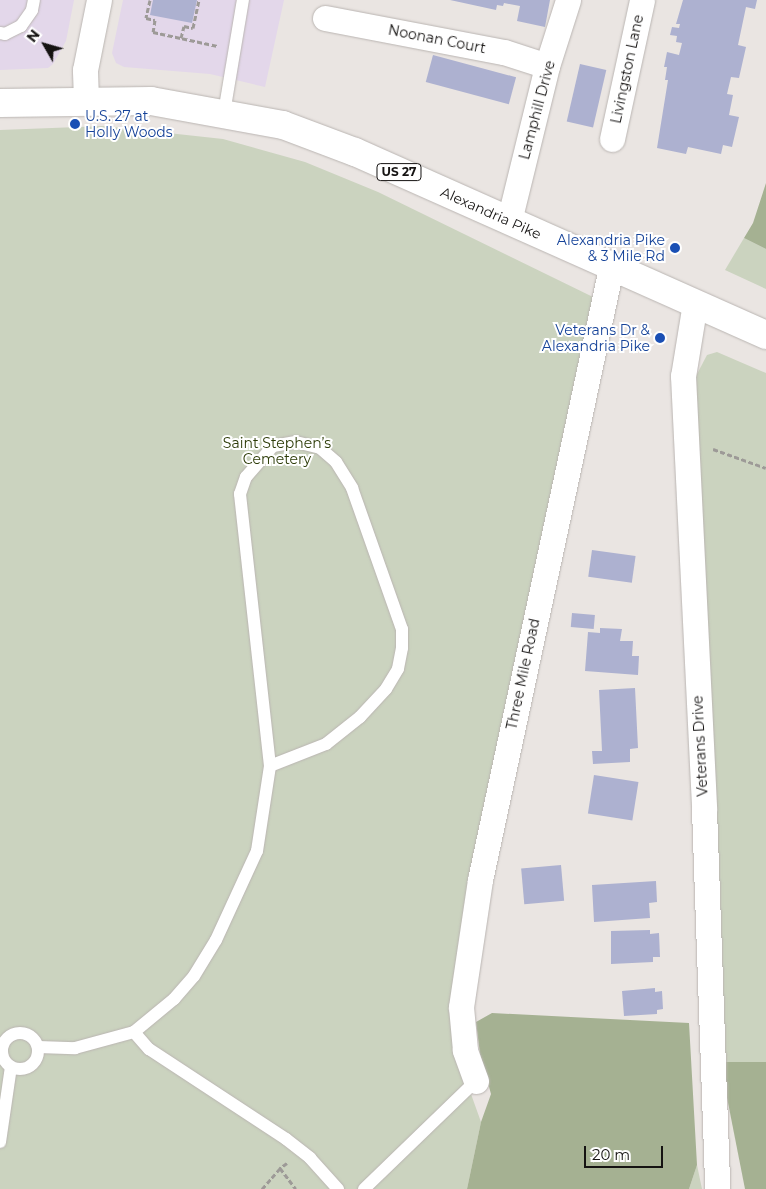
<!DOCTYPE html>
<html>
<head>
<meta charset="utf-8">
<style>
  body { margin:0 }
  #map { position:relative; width:766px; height:1189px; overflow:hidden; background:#eae5e2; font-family:Montserrat,sans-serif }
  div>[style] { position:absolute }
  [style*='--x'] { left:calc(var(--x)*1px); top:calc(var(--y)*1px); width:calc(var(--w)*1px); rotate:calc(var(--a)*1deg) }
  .commercial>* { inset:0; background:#e3d7ea }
  .green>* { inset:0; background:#cbd3bf }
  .forest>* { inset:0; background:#a5b192 }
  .building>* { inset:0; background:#adb1d0; transform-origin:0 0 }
  .path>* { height:3px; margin-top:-1.5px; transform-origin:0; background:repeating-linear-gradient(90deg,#9d9a97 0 5px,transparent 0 7.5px) }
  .roads { filter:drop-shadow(0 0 1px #bab5b2) drop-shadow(0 0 1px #bab5b2) }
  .lane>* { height:12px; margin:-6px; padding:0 6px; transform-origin:6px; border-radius:6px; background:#fff }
  .lane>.ring { margin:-6px; padding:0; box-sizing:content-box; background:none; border:12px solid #fff; border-radius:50% }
  .street>* { height:25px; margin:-12.5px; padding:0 12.5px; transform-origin:12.5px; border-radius:12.5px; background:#fff }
  .primary>* { height:28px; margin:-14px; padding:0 14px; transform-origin:14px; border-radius:14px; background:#fff }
  .dots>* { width:14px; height:14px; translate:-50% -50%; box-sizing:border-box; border:2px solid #fff; border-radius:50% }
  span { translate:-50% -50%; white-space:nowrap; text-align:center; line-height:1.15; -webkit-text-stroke:4px #fff; paint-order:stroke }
  .shield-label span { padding:1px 4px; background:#fff; border:1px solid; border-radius:4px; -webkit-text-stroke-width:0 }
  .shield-label { font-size:12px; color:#151312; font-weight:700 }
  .street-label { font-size:14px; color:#151312 }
  .transit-label { font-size:14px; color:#164399 }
  .left { translate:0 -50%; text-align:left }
  .right { translate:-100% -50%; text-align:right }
  .park-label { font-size:14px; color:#2c3b07 }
  .north { position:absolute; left:20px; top:20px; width:50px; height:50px; -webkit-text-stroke:4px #fff; paint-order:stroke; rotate:308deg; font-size:14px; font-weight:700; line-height:20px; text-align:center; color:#151312 }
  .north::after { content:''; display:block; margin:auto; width:18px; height:22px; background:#151312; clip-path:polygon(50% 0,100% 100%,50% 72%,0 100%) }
  .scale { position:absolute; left:584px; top:1146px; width:79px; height:22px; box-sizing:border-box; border:2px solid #151312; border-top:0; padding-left:6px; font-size:15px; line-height:18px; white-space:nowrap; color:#151312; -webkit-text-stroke:4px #fff; paint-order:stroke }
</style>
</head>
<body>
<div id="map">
  <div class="commercial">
    <div style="clip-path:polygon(0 0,74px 0,66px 41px,53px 64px,48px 68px,0 70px)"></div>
    <div style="clip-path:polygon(123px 0,284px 0,265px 87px,210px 74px,124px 67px,116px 63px,112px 53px)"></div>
  </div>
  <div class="green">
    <div style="clip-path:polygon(104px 126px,223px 139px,305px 162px,378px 192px,593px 297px,457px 1055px,481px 1122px,467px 1189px,0 1189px,0 130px)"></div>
    <div style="clip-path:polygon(744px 238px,766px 249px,766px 289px,725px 270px)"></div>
    <div style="clip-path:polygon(717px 352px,766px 373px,766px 1062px,720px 1062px,696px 376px,707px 355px)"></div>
    <div style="clip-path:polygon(697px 1165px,702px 1189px,689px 1189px)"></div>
  </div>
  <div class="forest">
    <div style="clip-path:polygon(766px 183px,766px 249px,744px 238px,753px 223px)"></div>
    <div style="clip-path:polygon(492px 1013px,689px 1023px,697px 1165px,689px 1189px,467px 1189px,481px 1122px,491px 1094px,480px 1054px,476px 1022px)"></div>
    <div style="clip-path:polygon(720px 1062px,766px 1062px,766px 1189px,745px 1189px)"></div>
  </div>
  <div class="building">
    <div style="clip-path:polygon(153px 0,197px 0,192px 23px,150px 15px)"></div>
    <div style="clip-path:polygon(450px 0,550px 0,545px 27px,517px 21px,520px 6px,504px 3px,503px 6px,497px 5px,496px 10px)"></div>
    <div style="clip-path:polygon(683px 0,757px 0,755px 9px,746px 7px,738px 45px,746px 47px,739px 78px,731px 77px,727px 94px,733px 95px,729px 115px,739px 117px,732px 147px,723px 145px,721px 154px,688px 147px,686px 154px,657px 148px,668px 80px,665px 80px,667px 67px,664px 67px,667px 52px,679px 55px,682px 43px,676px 42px,677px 36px,670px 35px,672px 27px,679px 28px,680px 24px,676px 24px)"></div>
    <div style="left:433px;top:55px;width:86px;height:28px;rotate:15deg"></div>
    <div style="left:580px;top:64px;width:27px;height:59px;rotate:13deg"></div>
    <div style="left:592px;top:550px;width:44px;height:27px;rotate:8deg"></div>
    <div style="left:572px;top:613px;width:23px;height:14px;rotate:5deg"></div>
    <div style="clip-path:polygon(600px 628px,622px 629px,620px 641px,633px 641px,632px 656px,639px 656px,638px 675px,585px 671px,588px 632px,600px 633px)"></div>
    <div style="clip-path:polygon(635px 688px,638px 748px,630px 749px,630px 762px,593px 764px,592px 751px,602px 751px,599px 690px)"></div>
    <div style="left:594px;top:775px;width:45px;height:39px;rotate:9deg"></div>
    <div style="left:561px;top:865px;width:36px;height:40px;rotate:85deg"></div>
    <div style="clip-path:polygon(656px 881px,657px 902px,649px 903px,650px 918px,594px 922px,592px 885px)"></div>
    <div style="clip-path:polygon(650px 930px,650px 934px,659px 933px,660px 957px,653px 957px,653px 962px,611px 964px,611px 931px)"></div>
    <div style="clip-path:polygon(655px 988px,655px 992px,662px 991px,663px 1009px,657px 1010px,657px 1014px,624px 1016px,622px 991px)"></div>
  </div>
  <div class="path">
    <div style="--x:150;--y:0;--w:18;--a:103"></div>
    <div style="--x:146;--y:18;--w:9;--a:13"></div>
    <div style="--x:155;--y:20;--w:12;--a:99"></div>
    <div style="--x:153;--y:32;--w:66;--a:12.3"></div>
    <div style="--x:181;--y:38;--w:12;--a:-76"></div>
    <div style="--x:184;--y:26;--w:9;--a:13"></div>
    <div style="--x:193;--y:28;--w:29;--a:-78"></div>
    <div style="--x:713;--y:449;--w:56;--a:19.7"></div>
    <div style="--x:287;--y:1163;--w:9;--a:144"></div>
    <div style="--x:280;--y:1168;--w:26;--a:53"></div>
    <div style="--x:262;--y:1189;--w:28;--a:-49"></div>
  </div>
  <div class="roads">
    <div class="lane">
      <div style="--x:0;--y:33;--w:5;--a:11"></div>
      <div style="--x:5;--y:34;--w:18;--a:-27"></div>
      <div style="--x:21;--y:26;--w:19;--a:-55"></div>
      <div style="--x:32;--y:10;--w:10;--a:-79"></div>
      <div style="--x:224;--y:113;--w:115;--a:-80.5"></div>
      <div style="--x:296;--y:442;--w:25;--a:14"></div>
      <div style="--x:320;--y:448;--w:21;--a:41"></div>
      <div style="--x:336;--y:462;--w:31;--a:58"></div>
      <div style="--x:352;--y:488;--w:150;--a:70.5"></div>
      <div style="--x:402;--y:629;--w:19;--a:90"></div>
      <div style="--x:402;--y:648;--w:21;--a:101"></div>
      <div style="--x:398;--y:669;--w:23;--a:121"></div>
      <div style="--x:386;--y:689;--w:38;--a:133"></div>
      <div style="--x:360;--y:717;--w:43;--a:141.5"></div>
      <div style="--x:326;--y:744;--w:60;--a:158.6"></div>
      <div style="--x:270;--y:766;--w:274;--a:-96.3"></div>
      <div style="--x:240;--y:494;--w:18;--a:-71"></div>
      <div style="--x:246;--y:477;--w:41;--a:-48.9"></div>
      <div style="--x:273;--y:446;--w:23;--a:-10"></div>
      <div style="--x:134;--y:1032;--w:23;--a:49"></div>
      <div style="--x:149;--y:1049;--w:164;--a:33.3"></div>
      <div style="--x:286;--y:1139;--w:31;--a:38"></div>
      <div style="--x:310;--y:1158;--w:42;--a:47.9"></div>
      <div class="ring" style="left:2px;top:1033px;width:24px;height:24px"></div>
      <div style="--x:38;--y:1047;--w:37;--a:2"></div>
      <div style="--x:75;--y:1048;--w:61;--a:-15.2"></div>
      <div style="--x:134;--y:1032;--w:52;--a:-39.5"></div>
      <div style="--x:174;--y:999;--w:30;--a:-49"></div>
      <div style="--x:194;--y:976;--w:42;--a:-58.6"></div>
      <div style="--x:216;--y:940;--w:98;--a:-65.3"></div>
      <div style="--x:257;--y:851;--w:86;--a:-81.3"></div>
      <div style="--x:0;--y:1142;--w:76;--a:-81.7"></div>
      <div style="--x:364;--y:1189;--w:156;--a:-44"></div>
    </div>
    <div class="street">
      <div style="--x:325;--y:18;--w:182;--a:10.8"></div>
      <div style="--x:504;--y:52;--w:45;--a:18"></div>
      <div style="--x:86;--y:100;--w:30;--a:-92"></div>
      <div style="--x:85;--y:70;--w:71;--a:-78.7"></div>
      <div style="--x:612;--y:139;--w:142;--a:-77.8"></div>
      <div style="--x:509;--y:221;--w:160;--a:-76.2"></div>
      <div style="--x:547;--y:66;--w:69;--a:-72.3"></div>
      <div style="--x:695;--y:303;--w:74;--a:99.3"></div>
      <div style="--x:683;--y:376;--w:434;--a:87.2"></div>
      <div style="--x:704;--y:809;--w:380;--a:88"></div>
      <div style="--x:476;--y:1081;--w:33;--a:-110"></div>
      <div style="--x:465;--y:1050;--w:43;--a:-95.3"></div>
      <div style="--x:461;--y:1007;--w:128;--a:-81.5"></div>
      <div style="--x:480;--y:880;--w:626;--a:-77.92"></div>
    </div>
    <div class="primary">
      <div style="--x:0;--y:103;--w:151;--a:-0.8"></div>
      <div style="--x:151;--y:101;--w:134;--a:10.3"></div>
      <div style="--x:283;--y:125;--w:77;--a:20.6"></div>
      <div style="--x:355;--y:152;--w:450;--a:24"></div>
    </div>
  </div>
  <div class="dots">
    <div style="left:75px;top:124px;background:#1a4fb4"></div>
    <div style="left:675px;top:248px;background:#1a4fb4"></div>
    <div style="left:660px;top:338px;background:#1a4fb4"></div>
  </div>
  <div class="shield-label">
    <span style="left:399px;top:172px">US 27</span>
  </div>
  <div class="street-label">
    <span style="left:437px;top:39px;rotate:11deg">Noonan Court</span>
    <span style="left:627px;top:69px;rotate:-78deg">Livingston Lane</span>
    <span style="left:537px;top:110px;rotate:-75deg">Lamphill Drive</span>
    <span style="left:491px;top:213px;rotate:24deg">Alexandria Pike</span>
    <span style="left:523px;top:674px;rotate:-78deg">Three Mile Road</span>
    <span style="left:700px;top:746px;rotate:-93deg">Veterans Drive</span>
  </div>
  <div class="transit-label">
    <span class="left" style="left:85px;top:124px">U.S. 27 at<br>Holly Woods</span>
    <span class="right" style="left:665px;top:248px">Alexandria Pike<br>&amp; 3 Mile Rd</span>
    <span class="right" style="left:650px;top:338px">Veterans Dr &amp;<br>Alexandria Pike</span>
  </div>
  <div class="park-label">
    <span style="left:277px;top:451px">Saint Stephen’s<br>Cemetery</span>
  </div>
  <div class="north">N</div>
  <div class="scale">20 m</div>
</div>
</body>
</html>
